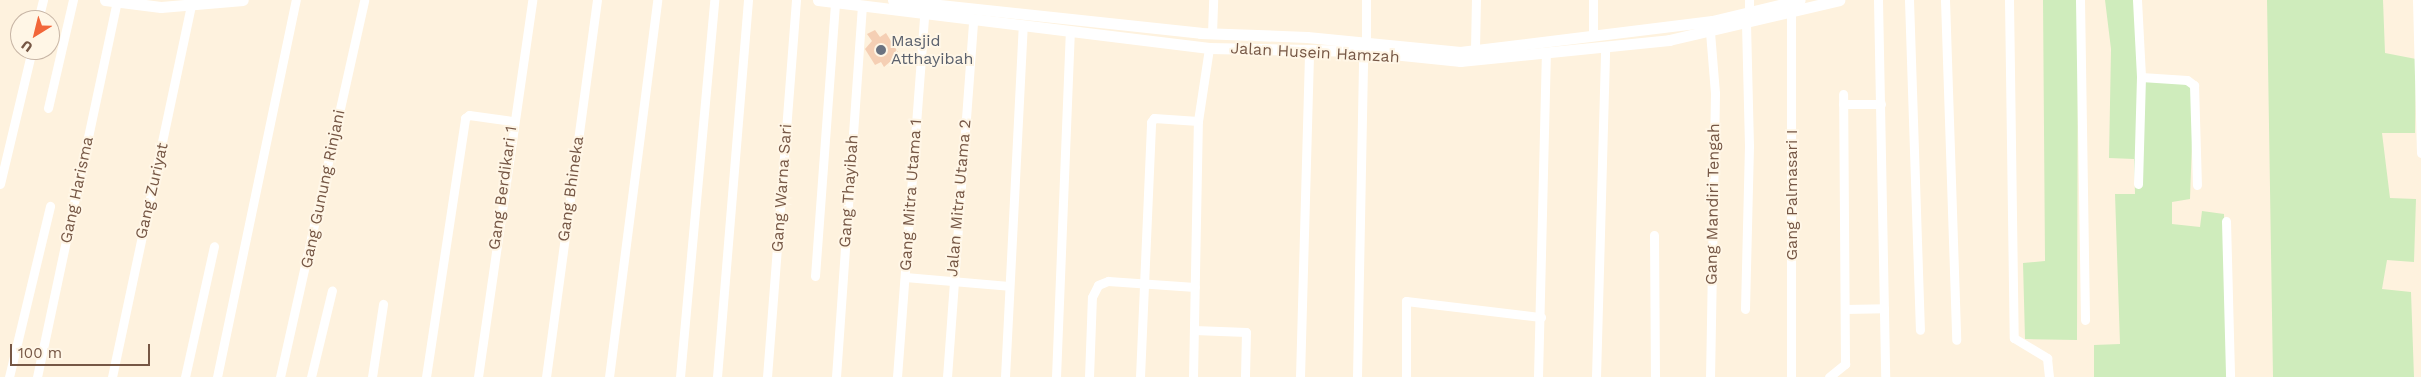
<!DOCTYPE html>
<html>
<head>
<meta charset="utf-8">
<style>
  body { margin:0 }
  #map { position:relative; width:2421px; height:377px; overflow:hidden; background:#fef2de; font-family:"Work Sans",sans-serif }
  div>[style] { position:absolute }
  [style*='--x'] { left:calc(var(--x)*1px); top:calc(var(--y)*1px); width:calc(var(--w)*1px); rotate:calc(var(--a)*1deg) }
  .green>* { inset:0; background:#cfecbc }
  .building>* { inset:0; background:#f5cfb4 }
  .minor>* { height:9px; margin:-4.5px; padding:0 4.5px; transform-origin:4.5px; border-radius:4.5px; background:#fff }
  .tertiary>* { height:11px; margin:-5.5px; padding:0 5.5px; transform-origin:5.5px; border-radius:5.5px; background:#fff }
  .dots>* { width:14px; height:14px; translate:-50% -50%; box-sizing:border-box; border:2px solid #fff6e6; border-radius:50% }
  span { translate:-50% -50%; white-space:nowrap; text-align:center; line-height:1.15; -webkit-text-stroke:4px #fff6e6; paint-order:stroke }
  .worship-label { font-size:16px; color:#5b616d }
  .left { translate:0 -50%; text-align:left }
  .street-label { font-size:16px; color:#765745 }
  .north { position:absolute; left:10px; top:10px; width:50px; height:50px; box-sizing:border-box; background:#fff6e6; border:1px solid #c8b6a6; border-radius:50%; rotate:216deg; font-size:14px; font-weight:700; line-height:20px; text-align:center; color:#765745 }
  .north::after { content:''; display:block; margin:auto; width:18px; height:22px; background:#f26639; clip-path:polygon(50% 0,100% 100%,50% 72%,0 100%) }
  .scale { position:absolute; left:10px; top:344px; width:140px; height:22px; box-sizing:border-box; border:2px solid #765745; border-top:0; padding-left:6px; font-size:15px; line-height:18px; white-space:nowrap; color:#765745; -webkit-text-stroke:4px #fff6e6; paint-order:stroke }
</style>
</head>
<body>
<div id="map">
  <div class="green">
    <div style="clip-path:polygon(2043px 0,2078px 0,2077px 340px,2025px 339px,2023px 263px,2045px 261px)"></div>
    <div style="clip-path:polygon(2105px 0,2136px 0,2139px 80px,2194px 85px,2190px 199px,2172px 202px,2172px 224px,2200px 227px,2202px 211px,2224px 214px,2227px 377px,2094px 377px,2094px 345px,2120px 344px,2115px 194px,2135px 194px,2134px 159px,2109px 158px,2111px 49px)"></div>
    <div style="clip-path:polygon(2267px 0,2383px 0,2385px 53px,2416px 59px,2415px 133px,2382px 133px,2390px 198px,2416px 199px,2414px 262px,2387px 260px,2382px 289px,2411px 292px,2414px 377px,2273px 377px)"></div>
  </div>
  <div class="building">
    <div style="clip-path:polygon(875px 30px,880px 37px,886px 33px,899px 54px,884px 67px,881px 62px,875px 65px,865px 49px,872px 41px,867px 34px)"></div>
  </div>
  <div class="minor">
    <div style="--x:1593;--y:0;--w:36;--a:90"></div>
    <div style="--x:1878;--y:0;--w:377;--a:88.9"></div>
    <div style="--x:1909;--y:0;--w:330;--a:88.1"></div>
    <div style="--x:1945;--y:0;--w:340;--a:88.1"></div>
    <div style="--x:2009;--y:0;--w:338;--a:89.2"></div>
    <div style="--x:2014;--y:338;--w:39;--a:31"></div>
    <div style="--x:2047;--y:358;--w:19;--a:84"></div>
    <div style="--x:2080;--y:0;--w:320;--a:89.1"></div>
    <div style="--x:2137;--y:0;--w:77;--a:87"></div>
    <div style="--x:2141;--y:77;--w:46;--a:3.7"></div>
    <div style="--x:2187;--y:80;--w:9;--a:36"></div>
    <div style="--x:2194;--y:85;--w:100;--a:88.3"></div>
    <div style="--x:2417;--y:0;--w:153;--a:88.5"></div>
    <div style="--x:1749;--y:14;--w:14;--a:-90"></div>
    <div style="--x:38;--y:20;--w:21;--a:-76"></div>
    <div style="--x:1710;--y:32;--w:61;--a:85.3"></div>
    <div style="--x:1715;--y:93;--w:284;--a:91"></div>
    <div style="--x:1212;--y:34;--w:34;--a:-88"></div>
    <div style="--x:1366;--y:42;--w:42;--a:-90"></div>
    <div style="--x:1475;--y:50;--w:50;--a:-88.9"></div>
    <div style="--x:1843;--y:104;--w:38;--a:0"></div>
    <div style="--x:48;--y:108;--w:111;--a:-77"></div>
    <div style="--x:0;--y:184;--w:138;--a:-76.6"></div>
    <div style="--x:2138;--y:184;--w:107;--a:-88.4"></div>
    <div style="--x:2226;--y:221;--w:156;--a:88.5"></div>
    <div style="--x:1654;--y:235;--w:142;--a:89.6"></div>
    <div style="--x:815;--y:276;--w:275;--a:-85.8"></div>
    <div style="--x:905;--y:277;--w:104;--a:4.9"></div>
    <div style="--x:1745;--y:309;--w:163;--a:-88.6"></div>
    <div style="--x:1749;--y:146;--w:122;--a:-91.4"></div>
    <div style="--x:1845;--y:309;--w:39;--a:-1"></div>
    <div style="--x:1194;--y:330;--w:52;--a:2.2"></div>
    <div style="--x:1246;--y:332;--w:45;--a:91.3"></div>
    <div style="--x:9;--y:377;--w:176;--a:-76.5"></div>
    <div style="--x:37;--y:377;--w:383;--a:-78"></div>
    <div style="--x:112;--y:377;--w:380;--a:-78"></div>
    <div style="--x:185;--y:377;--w:134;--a:-77.5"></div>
    <div style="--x:217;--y:377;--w:385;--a:-78.2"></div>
    <div style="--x:280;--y:377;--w:386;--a:-77.4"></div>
    <div style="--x:311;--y:377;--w:89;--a:-76.4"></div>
    <div style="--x:372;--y:377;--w:74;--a:-81.4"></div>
    <div style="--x:426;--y:377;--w:262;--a:-81.4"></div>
    <div style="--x:465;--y:118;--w:5;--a:-37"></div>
    <div style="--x:469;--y:115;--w:43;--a:7.9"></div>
    <div style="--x:478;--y:377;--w:381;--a:-81.8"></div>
    <div style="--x:546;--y:377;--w:380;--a:-82.3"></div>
    <div style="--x:609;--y:377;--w:380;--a:-82.7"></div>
    <div style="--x:680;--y:377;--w:379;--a:-84.8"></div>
    <div style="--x:717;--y:377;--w:378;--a:-85.3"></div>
    <div style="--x:767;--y:377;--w:378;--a:-85.6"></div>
    <div style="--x:836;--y:377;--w:373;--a:-86"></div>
    <div style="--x:897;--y:377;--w:364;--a:-85.7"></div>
    <div style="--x:947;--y:377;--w:358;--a:-85.8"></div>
    <div style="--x:1005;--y:377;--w:352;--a:-87.1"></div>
    <div style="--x:1056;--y:377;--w:345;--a:-87.7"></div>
    <div style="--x:1089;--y:377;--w:80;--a:-87.9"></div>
    <div style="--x:1092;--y:297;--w:13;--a:-63"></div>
    <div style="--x:1098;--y:285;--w:11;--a:-22"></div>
    <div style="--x:1108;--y:281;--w:87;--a:3.9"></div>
    <div style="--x:1140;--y:377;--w:255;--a:-87.5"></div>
    <div style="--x:1151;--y:122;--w:5;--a:-53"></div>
    <div style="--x:1154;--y:118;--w:44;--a:3.9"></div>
    <div style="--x:1193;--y:377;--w:256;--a:-88.9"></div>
    <div style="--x:1198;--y:121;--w:74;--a:-81.4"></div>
    <div style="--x:1300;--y:377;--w:327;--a:-88.4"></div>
    <div style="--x:1357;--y:377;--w:326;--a:-88.9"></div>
    <div style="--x:1406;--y:377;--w:76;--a:-90"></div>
    <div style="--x:1406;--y:301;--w:136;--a:6.8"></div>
    <div style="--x:1538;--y:377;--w:324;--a:-88.6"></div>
    <div style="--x:1596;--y:377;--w:329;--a:-88.4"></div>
    <div style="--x:1791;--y:377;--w:365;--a:-90"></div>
    <div style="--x:1829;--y:377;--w:21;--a:-39"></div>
    <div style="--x:1845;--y:364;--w:270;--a:-90.4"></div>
  </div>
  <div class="tertiary">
    <div style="--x:105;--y:0;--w:56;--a:7.1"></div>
    <div style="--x:161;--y:7;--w:82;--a:-4.9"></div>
    <div style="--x:818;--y:0;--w:394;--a:7"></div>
    <div style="--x:1209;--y:48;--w:154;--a:1.1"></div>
    <div style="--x:1363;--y:51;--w:98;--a:5.9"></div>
    <div style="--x:1460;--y:61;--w:210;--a:-5.7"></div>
    <div style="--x:1669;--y:40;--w:175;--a:-13.2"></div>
    <div style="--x:893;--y:0;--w:309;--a:6.1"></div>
    <div style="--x:1200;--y:33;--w:107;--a:2.1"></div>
    <div style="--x:1307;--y:37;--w:154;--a:5.6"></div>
    <div style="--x:1460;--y:52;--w:254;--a:-7"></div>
    <div style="--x:1712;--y:21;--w:90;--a:-13.4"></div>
  </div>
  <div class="dots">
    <div style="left:881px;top:50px;background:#6b7280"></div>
  </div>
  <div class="worship-label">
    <span class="left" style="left:891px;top:50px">Masjid<br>Atthayibah</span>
  </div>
  <div class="street-label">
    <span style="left:1315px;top:53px;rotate:3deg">Jalan Husein Hamzah</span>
    <span style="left:503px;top:188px;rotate:-82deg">Gang Berdikari 1</span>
    <span style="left:782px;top:188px;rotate:-86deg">Gang Warna Sari</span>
    <span style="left:323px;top:189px;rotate:-78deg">Gang Gunung Rinjani</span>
    <span style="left:571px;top:189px;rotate:-82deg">Gang Bhineka</span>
    <span style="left:77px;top:190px;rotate:-78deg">Gang Harisma</span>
    <span style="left:152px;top:191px;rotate:-77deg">Gang Zuriyat</span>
    <span style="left:849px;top:191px;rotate:-86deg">Gang Thayibah</span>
    <span style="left:911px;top:195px;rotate:-86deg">Gang Mitra Utama 1</span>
    <span style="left:1792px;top:195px;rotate:-90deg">Gang Palmasari I</span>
    <span style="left:959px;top:198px;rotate:-85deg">Jalan Mitra Utama 2</span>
    <span style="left:1713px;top:204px;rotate:-89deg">Gang Mandiri Tengah</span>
  </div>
  <div class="north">U</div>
  <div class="scale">100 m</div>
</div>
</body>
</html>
